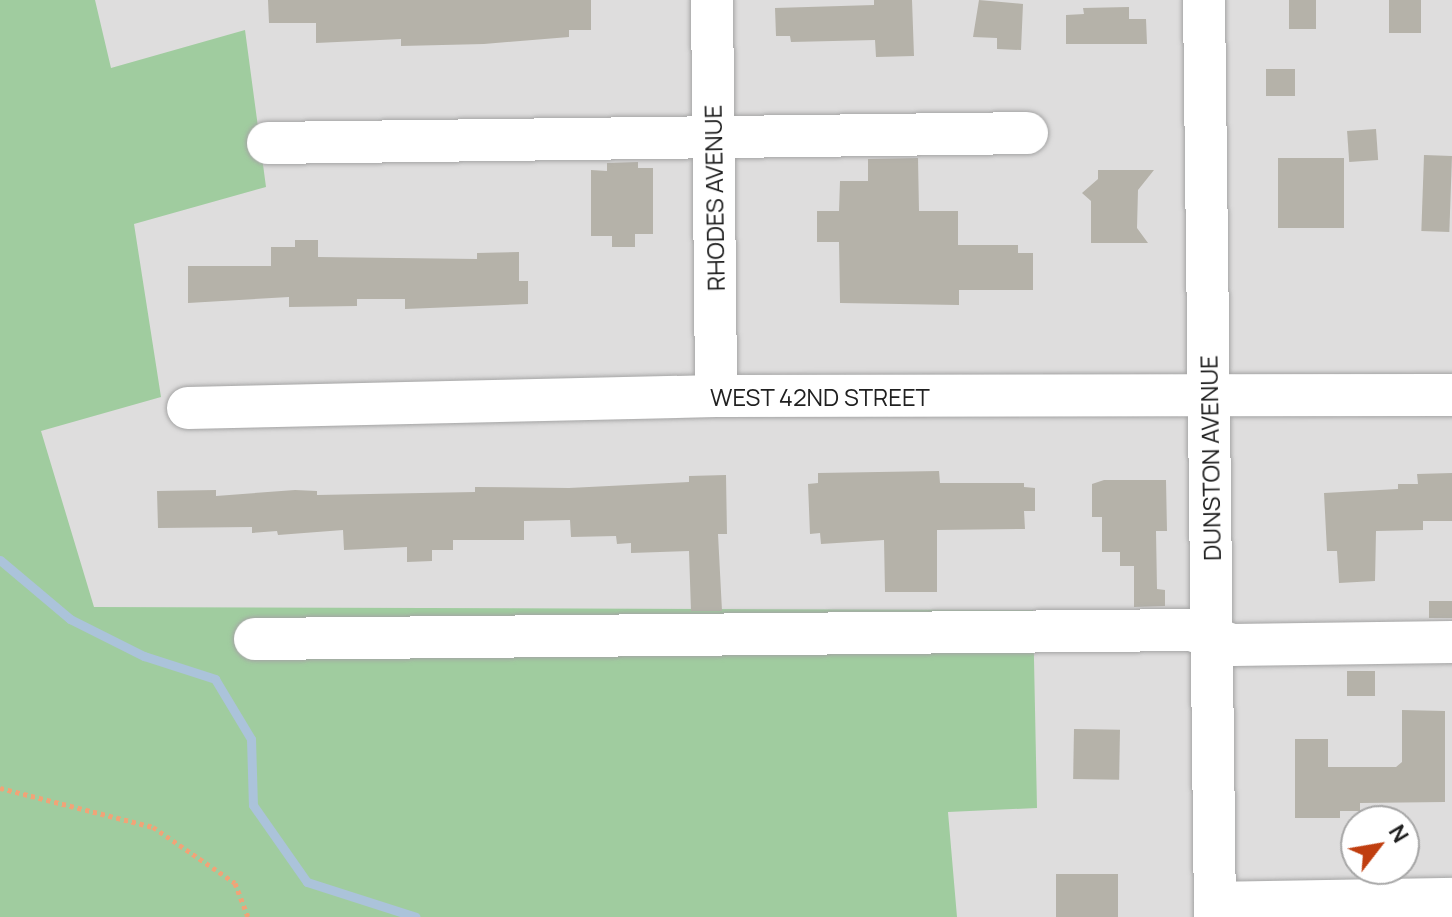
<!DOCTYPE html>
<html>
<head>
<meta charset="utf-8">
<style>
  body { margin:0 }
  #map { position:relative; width:1452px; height:917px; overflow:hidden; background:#f0efe7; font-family:Manrope,sans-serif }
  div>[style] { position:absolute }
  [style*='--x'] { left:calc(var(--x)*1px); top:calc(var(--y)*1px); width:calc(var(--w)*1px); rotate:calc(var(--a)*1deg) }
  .residential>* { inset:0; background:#dedddd }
  .forest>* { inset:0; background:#a0cc9f }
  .stream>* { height:9px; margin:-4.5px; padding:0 4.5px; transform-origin:4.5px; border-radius:4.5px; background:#abc3da }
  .building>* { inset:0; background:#b5b2a9; transform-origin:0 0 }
  .path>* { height:5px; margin-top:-2.5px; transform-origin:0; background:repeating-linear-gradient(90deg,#f0a478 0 4px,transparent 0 8px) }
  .roads { filter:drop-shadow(0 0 2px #a4a4a4) drop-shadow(0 0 2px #a4a4a4) }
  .minor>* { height:42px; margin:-21px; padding:0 21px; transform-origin:21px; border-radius:21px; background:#fff }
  span { translate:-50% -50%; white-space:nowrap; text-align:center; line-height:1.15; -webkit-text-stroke:6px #fff; paint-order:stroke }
  .street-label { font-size:24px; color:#202020 }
  .north { position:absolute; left:1340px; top:805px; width:80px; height:80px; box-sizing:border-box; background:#fff; border:2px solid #a6a6a6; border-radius:50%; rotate:59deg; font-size:22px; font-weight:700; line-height:32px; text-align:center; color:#202020 }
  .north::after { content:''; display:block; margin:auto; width:28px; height:36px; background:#c03e0f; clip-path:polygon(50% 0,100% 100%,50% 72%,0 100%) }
</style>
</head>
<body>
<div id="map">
  <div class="residential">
    <div style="clip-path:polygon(evenodd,0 0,1452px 0,1452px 917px,0 917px,0 0,1356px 821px,1404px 821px,1404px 869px,1356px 869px,1356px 821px)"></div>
  </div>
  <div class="forest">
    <div style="clip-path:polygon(0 0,95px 0,111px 68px,245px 30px,266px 187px,134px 224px,161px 397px,41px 431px,94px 607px,1033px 610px,1037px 808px,948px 812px,957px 917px,0 917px)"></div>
  </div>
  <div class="stream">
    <div style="--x:0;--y:560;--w:92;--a:40.1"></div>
    <div style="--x:70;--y:619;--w:83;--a:26.6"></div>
    <div style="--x:144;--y:656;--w:75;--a:17.9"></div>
    <div style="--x:215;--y:679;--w:70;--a:59"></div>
    <div style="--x:251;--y:739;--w:66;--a:88.3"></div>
    <div style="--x:253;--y:805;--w:94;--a:55"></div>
    <div style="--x:307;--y:882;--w:114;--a:17.8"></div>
  </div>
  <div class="building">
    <div style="clip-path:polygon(268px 0,591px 0,591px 30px,569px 30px,569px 37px,484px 44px,401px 46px,401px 39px,316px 43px,316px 23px,269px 23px)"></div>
    <div style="clip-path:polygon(874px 0,912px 0,914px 56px,876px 57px,875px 40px,791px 42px,790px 36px,776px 36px,775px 8px,874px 5px)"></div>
    <div style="clip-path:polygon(979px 0,1023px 4px,1021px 50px,997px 49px,997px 38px,973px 37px)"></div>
    <div style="left:1289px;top:0;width:27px;height:29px"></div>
    <div style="left:1389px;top:0;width:32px;height:33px"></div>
    <div style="clip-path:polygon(1129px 7px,1129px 19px,1146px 19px,1147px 44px,1066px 44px,1066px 15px,1084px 14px,1083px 8px)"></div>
    <div style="left:1266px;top:69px;width:29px;height:27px"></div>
    <div style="left:1376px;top:129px;width:31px;height:29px;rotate:86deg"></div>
    <div style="left:1424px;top:155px;width:28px;height:76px;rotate:2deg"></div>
    <div style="clip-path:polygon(918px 158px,919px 211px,958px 211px,958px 245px,1018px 245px,1018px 253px,1033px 253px,1033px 290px,959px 290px,959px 305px,840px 303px,839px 242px,817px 242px,817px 211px,839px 211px,840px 181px,868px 181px,868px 159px)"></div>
    <div style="left:1278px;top:158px;width:66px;height:70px"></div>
    <div style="clip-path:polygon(638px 162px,638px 168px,653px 168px,653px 234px,635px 234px,635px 247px,612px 247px,612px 236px,591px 236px,591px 170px,607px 171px,607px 163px)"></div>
    <div style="clip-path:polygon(1098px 170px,1154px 170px,1138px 190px,1137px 228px,1148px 243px,1091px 243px,1091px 201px,1082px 193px,1098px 179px)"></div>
    <div style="clip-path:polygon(295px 240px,318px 240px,318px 257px,477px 259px,477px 253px,519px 252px,519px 281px,528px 281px,528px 304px,405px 309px,405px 299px,357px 299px,357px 306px,289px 307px,289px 297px,188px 303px,188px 266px,271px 266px,271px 247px,295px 247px)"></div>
    <div style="clip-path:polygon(939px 471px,940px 483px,1024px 483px,1024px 487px,1035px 488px,1035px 511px,1024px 511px,1025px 529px,937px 530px,937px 592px,885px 592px,884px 540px,821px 544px,820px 533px,810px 534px,808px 484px,818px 483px,818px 473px)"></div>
    <div style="clip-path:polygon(1452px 473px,1452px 521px,1423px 521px,1423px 530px,1376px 531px,1375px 581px,1339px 583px,1337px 551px,1327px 551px,1324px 493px,1398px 489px,1398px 484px,1418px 484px,1417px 474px)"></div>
    <div style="clip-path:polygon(726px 475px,727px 534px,718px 534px,722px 611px,691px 611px,689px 551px,631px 553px,631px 543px,617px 544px,616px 536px,571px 537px,570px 520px,524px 521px,524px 540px,453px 540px,453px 550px,432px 550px,432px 561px,407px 562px,407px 547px,344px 550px,343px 530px,278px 535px,277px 531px,252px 533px,252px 527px,158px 528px,157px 491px,216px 490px,216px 496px,295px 490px,317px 491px,317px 495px,475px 492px,475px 487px,569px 488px,689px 482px,689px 476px)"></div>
    <div style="clip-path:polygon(1104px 480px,1166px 480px,1167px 531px,1156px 531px,1157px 589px,1165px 590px,1165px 606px,1134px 607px,1134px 566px,1120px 566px,1120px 552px,1102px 552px,1102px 517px,1092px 517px,1092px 484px)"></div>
    <div style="left:1452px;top:601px;width:17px;height:23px;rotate:90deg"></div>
    <div style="left:1375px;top:671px;width:25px;height:28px;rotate:90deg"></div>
    <div style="clip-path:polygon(1402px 710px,1445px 711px,1445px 802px,1360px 803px,1360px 811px,1340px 811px,1340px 818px,1295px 818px,1295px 739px,1328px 739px,1328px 767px,1396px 767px,1402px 762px)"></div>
    <div style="left:1074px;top:729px;width:46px;height:50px;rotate:1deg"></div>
    <div style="left:1118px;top:874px;width:43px;height:62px;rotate:90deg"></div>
  </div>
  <div class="path">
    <div style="--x:0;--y:788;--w:158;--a:14.3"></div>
    <div style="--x:153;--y:827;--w:99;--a:34.3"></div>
    <div style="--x:235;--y:883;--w:36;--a:69"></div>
  </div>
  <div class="roads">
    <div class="minor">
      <div style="--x:712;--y:0;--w:396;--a:89.4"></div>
      <div style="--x:1204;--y:0;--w:917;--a:89.31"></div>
      <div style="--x:268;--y:143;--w:759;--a:-0.75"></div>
      <div style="--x:188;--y:408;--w:528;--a:-1.3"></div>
      <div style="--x:716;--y:396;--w:736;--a:-0.08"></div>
      <div style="--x:255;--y:639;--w:937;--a:-0.55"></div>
      <div style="--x:1192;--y:630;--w:43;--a:20.6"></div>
      <div style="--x:1232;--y:645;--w:220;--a:-0.8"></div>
      <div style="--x:1215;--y:903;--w:237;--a:-1"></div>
    </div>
  </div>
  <div class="street-label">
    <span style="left:714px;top:198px;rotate:-91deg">RHODES AVENUE</span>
    <span style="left:820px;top:397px">WEST 42ND STREET</span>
    <span style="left:1210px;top:458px;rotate:-91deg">DUNSTON AVENUE</span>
  </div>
  <div class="north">N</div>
</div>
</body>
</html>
